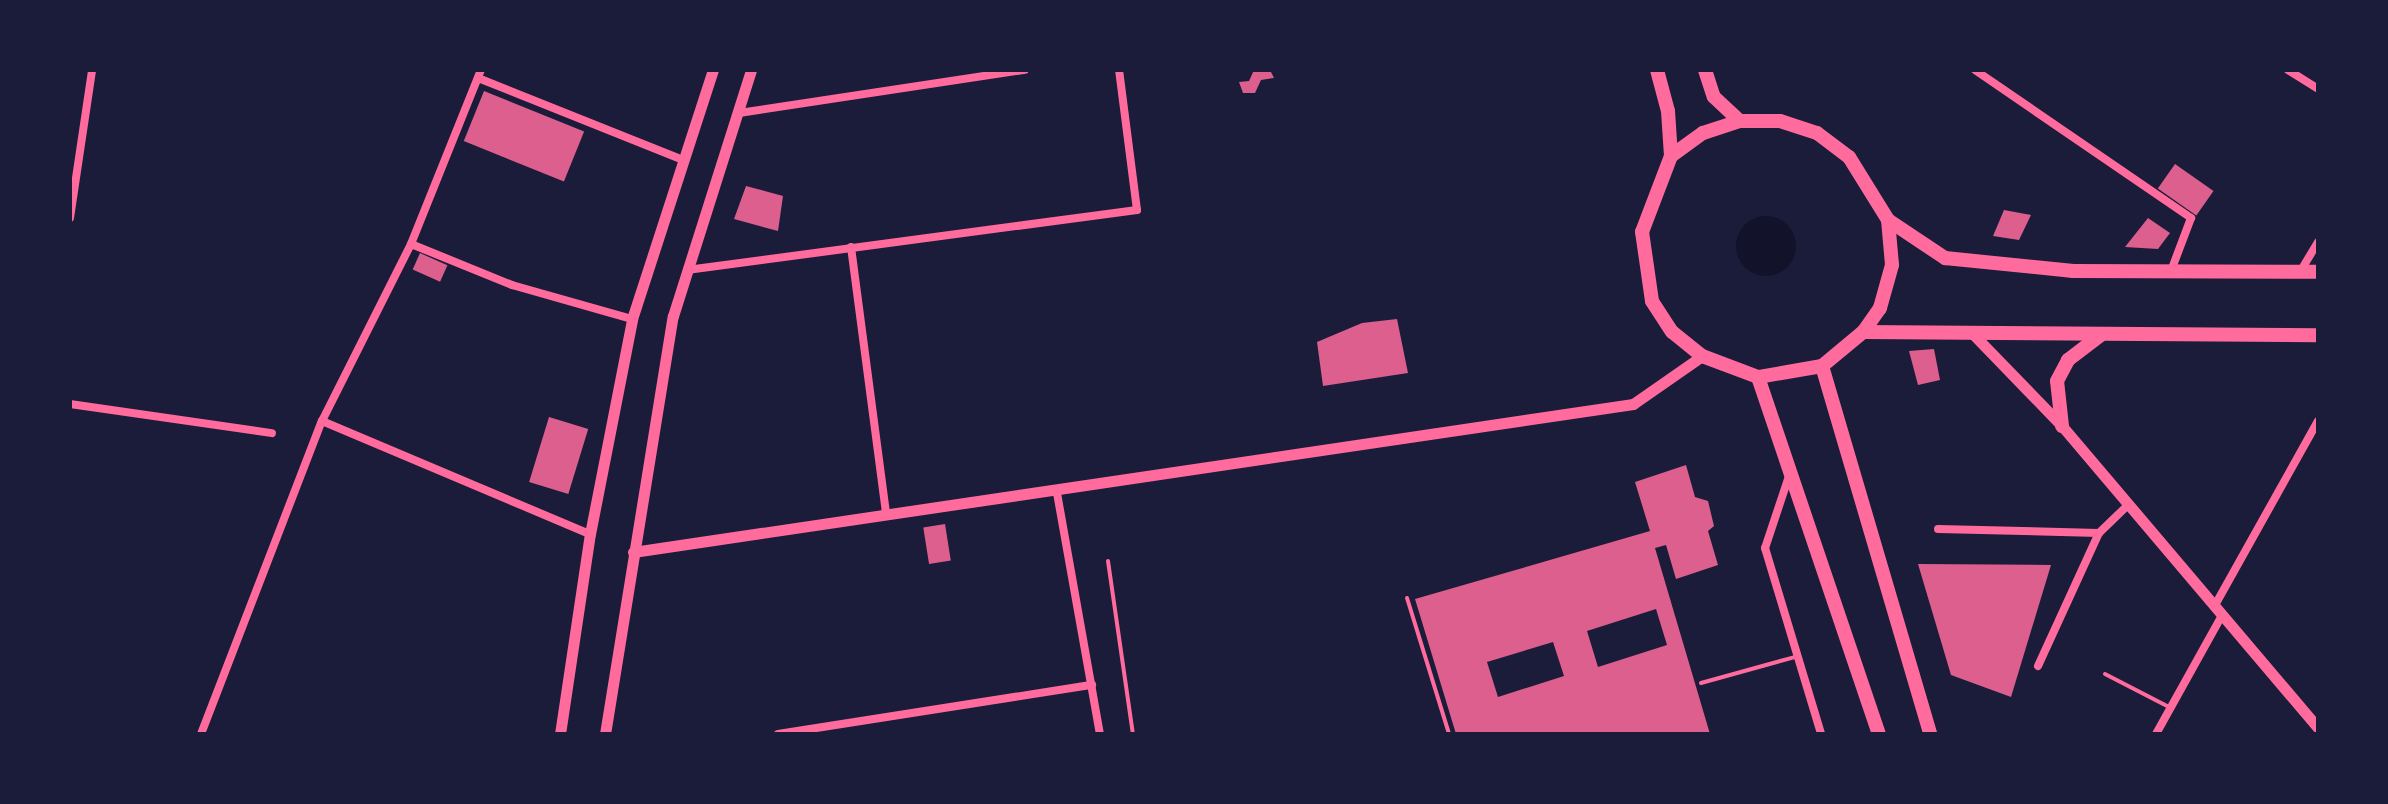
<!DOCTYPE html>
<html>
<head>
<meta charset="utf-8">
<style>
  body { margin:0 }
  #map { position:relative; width:2388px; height:804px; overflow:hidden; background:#1b1b3a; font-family:"Roboto Condensed",sans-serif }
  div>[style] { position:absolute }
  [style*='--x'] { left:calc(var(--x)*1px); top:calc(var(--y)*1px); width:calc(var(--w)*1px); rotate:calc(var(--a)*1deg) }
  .water>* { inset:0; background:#12122b }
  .round { border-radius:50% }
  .building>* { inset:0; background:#dd5f8e; transform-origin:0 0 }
  .service>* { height:4px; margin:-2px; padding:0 2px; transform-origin:2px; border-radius:2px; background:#ff6b9d }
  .minor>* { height:8px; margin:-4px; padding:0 4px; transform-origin:4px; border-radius:4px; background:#ff6b9d }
  .tertiary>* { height:11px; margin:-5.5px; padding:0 5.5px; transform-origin:5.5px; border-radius:5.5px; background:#ff6b9d }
  .primary>* { height:14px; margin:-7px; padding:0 7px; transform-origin:7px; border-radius:7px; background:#ff6b9d }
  span { translate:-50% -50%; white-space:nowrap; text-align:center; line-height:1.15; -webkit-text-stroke:7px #1b1b3a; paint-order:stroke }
  .frame { position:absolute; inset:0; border:72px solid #1b1b3a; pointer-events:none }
</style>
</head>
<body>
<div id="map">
  <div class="water">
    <div class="round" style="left:1736px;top:216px;width:60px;height:60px"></div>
  </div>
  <div class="building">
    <div style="clip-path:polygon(1254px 70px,1270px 70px,1274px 78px,1261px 80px,1255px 93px,1243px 93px,1239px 82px,1249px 81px)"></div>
    <div style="left:484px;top:91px;width:108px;height:54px;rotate:22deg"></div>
    <div style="left:2175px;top:164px;width:47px;height:30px;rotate:35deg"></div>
    <div style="clip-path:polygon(746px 186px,783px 196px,778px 231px,734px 219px)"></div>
    <div style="clip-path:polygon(2004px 210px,2031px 215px,2019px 240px,1993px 236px)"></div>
    <div style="clip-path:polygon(2148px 218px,2170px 233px,2158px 249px,2125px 247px)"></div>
    <div style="left:420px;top:253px;width:30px;height:18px;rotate:24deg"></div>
    <div style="clip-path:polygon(1397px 319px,1408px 373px,1323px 386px,1317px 342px,1362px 323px)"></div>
    <div style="clip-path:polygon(1934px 349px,1940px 380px,1918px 385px,1909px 351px)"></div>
    <div style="left:549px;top:417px;width:41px;height:68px;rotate:17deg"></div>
    <div style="clip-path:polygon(evenodd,1686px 465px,1695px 497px,1708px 501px,1714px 526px,1708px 531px,1718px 565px,1676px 579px,1666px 545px,1655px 548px,1710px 734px,1456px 734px,1415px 599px,1650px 531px,1635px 482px,1686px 465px,1656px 609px,1667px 645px,1598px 667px,1587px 631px,1656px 609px,1686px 465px,1553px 642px,1564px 676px,1498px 697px,1487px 662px,1553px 642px)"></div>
    <div style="left:945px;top:524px;width:37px;height:22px;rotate:81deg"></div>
    <div style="clip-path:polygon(1918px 564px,2051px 565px,2011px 697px,1951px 675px)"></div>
  </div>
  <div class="service">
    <div style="--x:1108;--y:561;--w:175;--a:81.8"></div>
    <div style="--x:1407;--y:598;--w:142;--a:72.8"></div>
    <div style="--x:2105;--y:674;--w:72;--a:27.3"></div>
    <div style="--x:1701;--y:683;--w:98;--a:-15.5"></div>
  </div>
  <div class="minor">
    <div style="--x:1975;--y:70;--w:262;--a:34.4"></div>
    <div style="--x:2191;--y:218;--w:57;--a:110.7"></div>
    <div style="--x:2288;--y:70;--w:36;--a:32"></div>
    <div style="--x:478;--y:78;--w:223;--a:21.8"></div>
    <div style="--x:739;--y:113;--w:289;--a:-8.6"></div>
    <div style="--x:70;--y:218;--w:150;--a:-81.5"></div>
    <div style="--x:411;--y:244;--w:109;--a:22.1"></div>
    <div style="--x:512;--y:285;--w:125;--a:15.8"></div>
    <div style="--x:851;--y:247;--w:268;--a:82.5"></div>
    <div style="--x:687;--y:270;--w:454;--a:-7.6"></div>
    <div style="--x:1137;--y:210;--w:141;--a:-97.3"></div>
    <div style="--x:2300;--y:272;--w:35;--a:-59"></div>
    <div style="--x:70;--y:404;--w:204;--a:8.2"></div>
    <div style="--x:322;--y:421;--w:291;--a:22.9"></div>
    <div style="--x:1790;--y:473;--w:79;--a:108.4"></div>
    <div style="--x:1765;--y:548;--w:194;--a:73.2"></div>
    <div style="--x:1057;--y:493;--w:245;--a:79.9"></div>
    <div style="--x:1938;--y:529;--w:161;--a:1.4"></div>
    <div style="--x:2214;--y:607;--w:213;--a:-60.8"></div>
    <div style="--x:2038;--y:666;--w:146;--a:-65.4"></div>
    <div style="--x:2099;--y:533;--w:39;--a:-44"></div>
    <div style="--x:201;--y:734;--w:336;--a:-68.9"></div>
    <div style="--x:322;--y:421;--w:198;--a:-63.3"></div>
    <div style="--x:411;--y:244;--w:188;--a:-68.1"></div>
    <div style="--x:778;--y:734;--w:318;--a:-8.9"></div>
    <div style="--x:2156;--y:734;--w:134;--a:-60.9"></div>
  </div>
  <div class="tertiary">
    <div style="--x:1971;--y:332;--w:131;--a:45.9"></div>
    <div style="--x:2062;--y:426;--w:396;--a:49.7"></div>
    <div style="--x:633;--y:552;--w:1011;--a:-8.42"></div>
    <div style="--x:1633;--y:404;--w:84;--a:-34.8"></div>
    <div style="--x:560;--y:734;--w:202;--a:-81.5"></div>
    <div style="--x:590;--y:534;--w:219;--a:-78.9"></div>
    <div style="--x:632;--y:319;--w:262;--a:-72"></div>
    <div style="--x:605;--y:734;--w:423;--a:-80.8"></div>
    <div style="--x:673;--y:316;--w:258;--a:-72.4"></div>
  </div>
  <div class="primary">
    <div style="--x:1657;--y:70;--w:42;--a:75"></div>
    <div style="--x:1668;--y:111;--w:45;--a:86.2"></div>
    <div style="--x:1705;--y:70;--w:28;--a:72"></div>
    <div style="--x:1714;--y:97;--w:35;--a:43"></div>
    <div style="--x:1740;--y:121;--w:40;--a:0"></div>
    <div style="--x:1780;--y:121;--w:39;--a:18"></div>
    <div style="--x:1817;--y:133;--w:40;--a:37"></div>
    <div style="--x:1849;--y:157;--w:74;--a:58.2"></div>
    <div style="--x:1888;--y:220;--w:45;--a:84.9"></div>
    <div style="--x:1892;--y:265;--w:45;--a:105.6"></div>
    <div style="--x:1880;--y:308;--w:29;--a:125"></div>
    <div style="--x:1863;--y:332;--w:53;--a:140.3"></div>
    <div style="--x:1822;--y:366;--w:65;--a:170.2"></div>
    <div style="--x:1758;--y:377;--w:60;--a:-159.4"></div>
    <div style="--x:1702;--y:356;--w:38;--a:-141"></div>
    <div style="--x:1672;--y:332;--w:37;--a:-123"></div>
    <div style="--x:1652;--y:301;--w:70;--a:-98.2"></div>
    <div style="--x:1642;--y:232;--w:81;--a:-69.1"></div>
    <div style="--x:1671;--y:156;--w:39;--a:-36"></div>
    <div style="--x:1703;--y:133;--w:39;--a:-18"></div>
    <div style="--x:1888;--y:220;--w:69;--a:33.7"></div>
    <div style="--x:1945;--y:258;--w:129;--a:5.8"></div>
    <div style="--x:2073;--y:271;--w:245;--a:0.2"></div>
    <div style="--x:1863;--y:332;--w:455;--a:0.4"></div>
    <div style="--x:1822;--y:366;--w:384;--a:73.6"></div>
    <div style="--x:1758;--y:377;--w:377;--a:71.3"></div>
    <div style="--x:2062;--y:426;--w:45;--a:-96.3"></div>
    <div style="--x:2057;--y:381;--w:24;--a:-62"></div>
    <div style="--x:2068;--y:360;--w:43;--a:-37.4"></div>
  </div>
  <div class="frame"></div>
</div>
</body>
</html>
